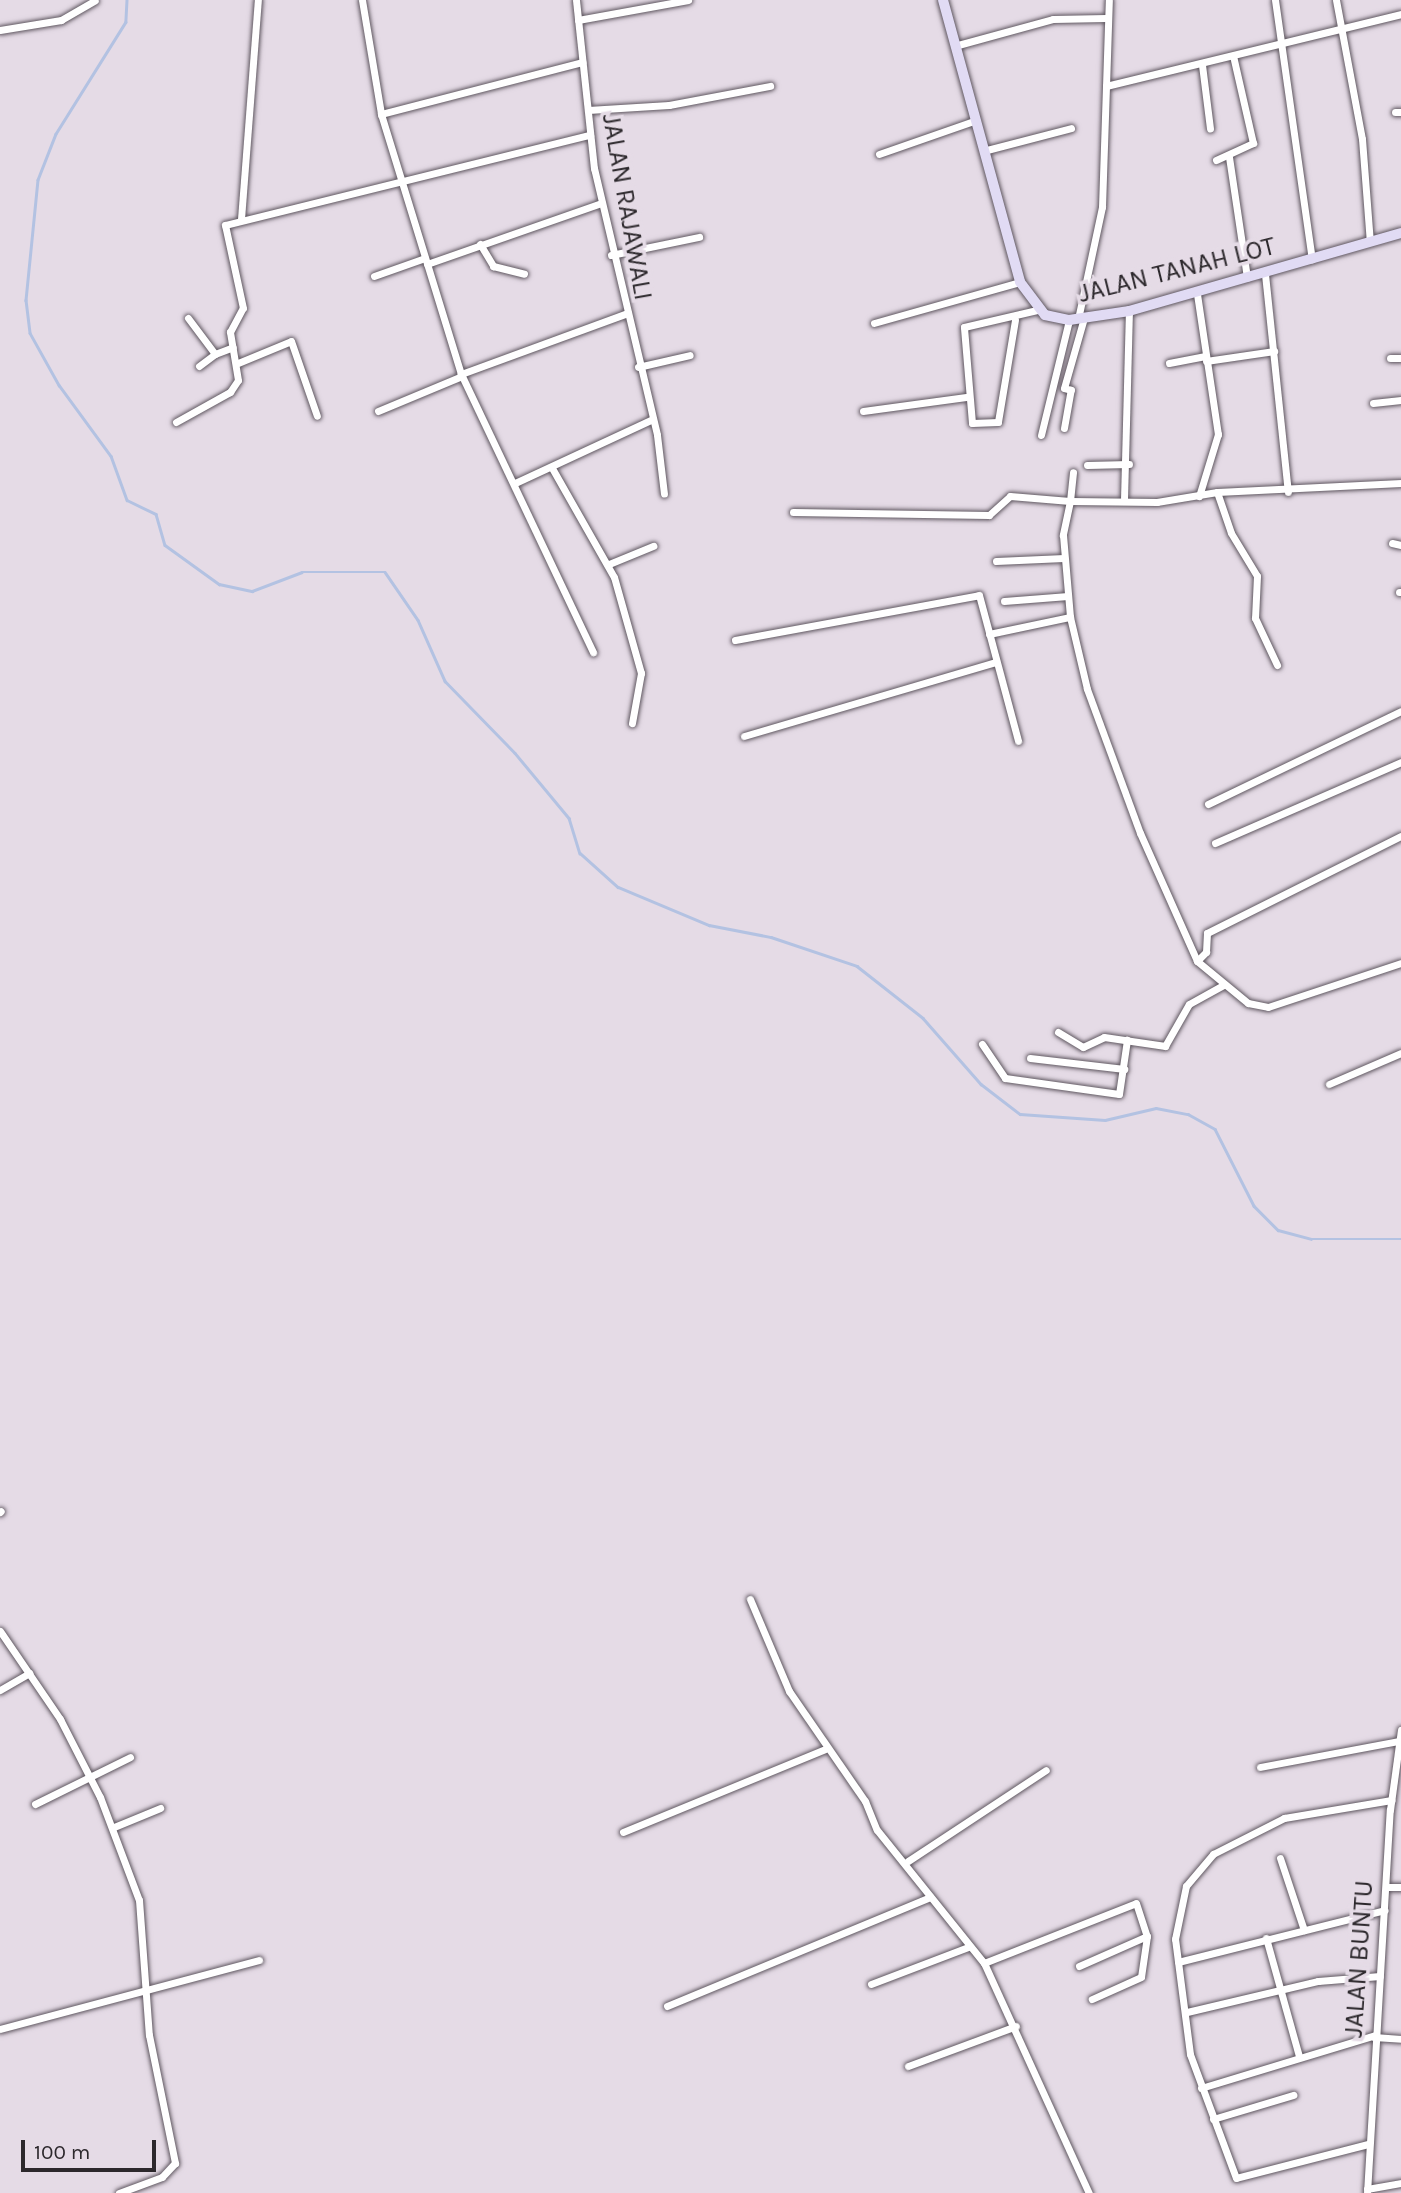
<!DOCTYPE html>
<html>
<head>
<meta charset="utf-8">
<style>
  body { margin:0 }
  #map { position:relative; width:1401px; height:2193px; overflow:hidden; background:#e5dbe6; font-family:Karla,sans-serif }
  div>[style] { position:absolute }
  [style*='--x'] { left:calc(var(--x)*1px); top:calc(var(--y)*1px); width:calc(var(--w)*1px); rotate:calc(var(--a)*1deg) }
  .stream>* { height:2.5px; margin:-1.25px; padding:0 1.25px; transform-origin:1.25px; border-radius:1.25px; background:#b3c2e2 }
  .roads { filter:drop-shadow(0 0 2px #5f5760) drop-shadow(0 0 2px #5f5760) }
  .minor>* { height:7px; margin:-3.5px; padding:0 3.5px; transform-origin:3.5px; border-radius:3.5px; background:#fff }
  .secondary>* { height:10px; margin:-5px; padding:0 5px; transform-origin:5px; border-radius:5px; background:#e1dbf4 }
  span { translate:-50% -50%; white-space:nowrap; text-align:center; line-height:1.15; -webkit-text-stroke:7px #e5dbe6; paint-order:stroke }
  .street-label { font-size:26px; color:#2c282c }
  .scale { position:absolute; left:21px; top:2140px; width:135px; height:32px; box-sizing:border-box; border:4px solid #2c282c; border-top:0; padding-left:9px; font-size:21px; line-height:24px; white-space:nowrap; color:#2c282c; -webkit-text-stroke:5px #e5dbe6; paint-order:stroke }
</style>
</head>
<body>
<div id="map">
  <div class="stream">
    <div style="--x:127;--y:0;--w:22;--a:93"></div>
    <div style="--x:126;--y:22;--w:132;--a:122"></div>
    <div style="--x:56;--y:134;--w:49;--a:111.4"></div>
    <div style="--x:38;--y:180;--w:121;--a:95.7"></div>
    <div style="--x:26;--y:300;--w:33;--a:83"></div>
    <div style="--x:30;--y:333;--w:60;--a:60.9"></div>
    <div style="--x:59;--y:385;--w:88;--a:53.8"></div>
    <div style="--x:111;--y:456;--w:47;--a:70"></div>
    <div style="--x:127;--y:500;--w:32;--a:26"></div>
    <div style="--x:156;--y:514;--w:32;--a:74"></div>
    <div style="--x:165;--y:545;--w:67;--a:35.8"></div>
    <div style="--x:219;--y:584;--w:34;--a:12"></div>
    <div style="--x:252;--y:591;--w:53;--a:-20.8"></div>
    <div style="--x:302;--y:572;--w:83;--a:0"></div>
    <div style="--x:385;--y:572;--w:58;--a:55.5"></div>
    <div style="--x:418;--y:620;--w:67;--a:66.1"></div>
    <div style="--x:445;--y:681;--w:100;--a:45.8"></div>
    <div style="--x:515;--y:753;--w:85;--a:50.3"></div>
    <div style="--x:569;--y:818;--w:37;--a:73"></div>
    <div style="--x:580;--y:853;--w:51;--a:41.8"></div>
    <div style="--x:618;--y:887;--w:99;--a:22.7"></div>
    <div style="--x:709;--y:925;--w:63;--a:11"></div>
    <div style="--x:771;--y:937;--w:91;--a:18.6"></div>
    <div style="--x:857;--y:966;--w:84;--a:38.2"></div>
    <div style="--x:923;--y:1018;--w:88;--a:48.7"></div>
    <div style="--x:981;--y:1084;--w:49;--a:37.6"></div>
    <div style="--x:1020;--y:1114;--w:85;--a:4"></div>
    <div style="--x:1105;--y:1120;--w:52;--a:-13.2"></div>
    <div style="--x:1156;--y:1108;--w:33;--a:11"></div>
    <div style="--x:1188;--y:1114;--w:31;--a:29"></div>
    <div style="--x:1215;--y:1129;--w:86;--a:63.1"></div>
    <div style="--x:1254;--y:1206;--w:34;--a:45"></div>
    <div style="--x:1278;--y:1230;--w:34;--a:15"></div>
    <div style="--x:1311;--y:1239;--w:90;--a:0"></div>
  </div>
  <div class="roads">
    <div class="minor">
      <div style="--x:362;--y:0;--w:116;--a:80.5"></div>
      <div style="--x:381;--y:114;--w:272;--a:72.9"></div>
      <div style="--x:461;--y:374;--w:308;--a:64.6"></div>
      <div style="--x:576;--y:0;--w:169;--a:83.9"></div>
      <div style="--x:594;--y:168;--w:274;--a:76.7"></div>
      <div style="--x:657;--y:435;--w:59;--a:83.2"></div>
      <div style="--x:1275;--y:0;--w:262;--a:81.9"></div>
      <div style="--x:1336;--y:0;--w:141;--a:79.4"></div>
      <div style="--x:1362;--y:139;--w:103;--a:85.6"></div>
      <div style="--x:578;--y:20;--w:112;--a:-10.3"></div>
      <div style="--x:0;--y:30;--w:62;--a:-9.3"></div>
      <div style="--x:61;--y:20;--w:39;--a:-30"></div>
      <div style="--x:958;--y:45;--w:98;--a:-15.3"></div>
      <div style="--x:1053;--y:19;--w:53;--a:-1.1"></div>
      <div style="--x:1202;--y:65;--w:64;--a:82.8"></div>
      <div style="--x:1106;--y:86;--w:304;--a:-13.7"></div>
      <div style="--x:588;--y:110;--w:81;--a:-3.5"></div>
      <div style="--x:669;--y:105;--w:103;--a:-10.7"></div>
      <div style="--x:1395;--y:112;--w:6;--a:0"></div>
      <div style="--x:381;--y:114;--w:208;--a:-14.5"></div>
      <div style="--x:983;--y:151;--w:91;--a:-14.6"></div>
      <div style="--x:879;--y:154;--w:101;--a:-19.2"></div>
      <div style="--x:1229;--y:157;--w:122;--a:81.5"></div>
      <div style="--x:1216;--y:160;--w:41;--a:-24.7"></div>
      <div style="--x:1253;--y:143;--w:89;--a:-102.9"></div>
      <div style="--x:241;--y:219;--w:220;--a:-85.6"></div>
      <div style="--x:480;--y:244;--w:26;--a:59"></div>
      <div style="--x:493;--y:266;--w:32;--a:14"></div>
      <div style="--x:611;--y:255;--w:90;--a:-11.6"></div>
      <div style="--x:427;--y:264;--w:184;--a:-19.3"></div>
      <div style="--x:1265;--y:274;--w:219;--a:84"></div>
      <div style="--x:374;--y:276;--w:54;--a:-19.4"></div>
      <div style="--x:1197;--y:294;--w:142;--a:81.5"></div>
      <div style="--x:1218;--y:434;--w:65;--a:107"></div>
      <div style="--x:188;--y:318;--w:45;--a:53.1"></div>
      <div style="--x:215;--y:354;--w:19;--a:-21"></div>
      <div style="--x:1078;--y:319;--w:115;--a:-77.9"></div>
      <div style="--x:1102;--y:207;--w:207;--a:-88.1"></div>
      <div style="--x:1015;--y:320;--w:103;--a:99.5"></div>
      <div style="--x:998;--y:422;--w:26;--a:178"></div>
      <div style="--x:972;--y:423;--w:96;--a:-94.8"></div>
      <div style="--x:964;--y:327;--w:75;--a:-13.1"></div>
      <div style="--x:874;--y:323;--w:152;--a:-15.7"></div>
      <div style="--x:1390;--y:358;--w:11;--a:0"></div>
      <div style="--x:1206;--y:361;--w:69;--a:-8.4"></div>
      <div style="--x:238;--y:363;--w:57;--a:-22.5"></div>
      <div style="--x:291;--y:341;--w:79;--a:70.9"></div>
      <div style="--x:1169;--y:363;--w:37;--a:-11"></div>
      <div style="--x:199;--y:366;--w:20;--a:-37"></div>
      <div style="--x:638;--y:367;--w:53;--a:-13"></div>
      <div style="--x:461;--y:374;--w:175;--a:-20.1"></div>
      <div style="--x:1373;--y:403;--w:28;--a:-6"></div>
      <div style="--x:378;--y:411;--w:91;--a:-22.6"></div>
      <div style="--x:863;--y:411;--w:104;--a:-7.7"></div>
      <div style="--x:176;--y:422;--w:62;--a:-29.1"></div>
      <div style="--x:230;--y:392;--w:14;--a:-56"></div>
      <div style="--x:238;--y:380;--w:49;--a:-99.5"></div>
      <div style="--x:230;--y:332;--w:27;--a:-62"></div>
      <div style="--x:243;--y:308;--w:85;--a:-102.2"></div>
      <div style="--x:225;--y:225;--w:376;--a:-13.9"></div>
      <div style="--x:1064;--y:428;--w:39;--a:-80"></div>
      <div style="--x:1071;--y:390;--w:7;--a:-164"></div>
      <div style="--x:1064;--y:388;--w:73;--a:-74.1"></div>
      <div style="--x:1041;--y:435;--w:118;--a:-76.3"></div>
      <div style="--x:1087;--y:465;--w:42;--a:-1.4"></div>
      <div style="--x:552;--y:468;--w:125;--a:60.4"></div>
      <div style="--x:614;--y:577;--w:100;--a:74.3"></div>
      <div style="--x:641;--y:673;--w:51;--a:100.2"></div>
      <div style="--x:515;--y:483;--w:152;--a:-24.9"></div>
      <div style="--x:1401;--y:483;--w:184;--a:177.2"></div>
      <div style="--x:1217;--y:492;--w:61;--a:170.5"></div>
      <div style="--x:1157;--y:502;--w:87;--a:-179.3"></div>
      <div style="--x:1070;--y:501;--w:35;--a:102"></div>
      <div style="--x:1063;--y:535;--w:82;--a:85.1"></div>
      <div style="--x:1070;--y:617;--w:74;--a:76.7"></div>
      <div style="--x:1087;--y:689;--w:153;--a:69.8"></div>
      <div style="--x:1140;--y:833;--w:140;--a:66"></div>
      <div style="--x:1197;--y:961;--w:66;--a:39.5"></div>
      <div style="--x:1248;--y:1003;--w:20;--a:11"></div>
      <div style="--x:1268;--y:1007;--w:140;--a:-18.3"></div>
      <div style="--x:1217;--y:492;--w:43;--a:71.1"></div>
      <div style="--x:1231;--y:533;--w:50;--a:58.8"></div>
      <div style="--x:1257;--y:576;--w:42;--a:92.7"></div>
      <div style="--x:1255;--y:618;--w:52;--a:64.9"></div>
      <div style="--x:1124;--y:500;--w:189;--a:-88.5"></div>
      <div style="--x:793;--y:512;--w:196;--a:0.9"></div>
      <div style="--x:989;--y:515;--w:28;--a:-42"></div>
      <div style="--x:1010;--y:496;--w:60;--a:4.8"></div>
      <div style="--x:1070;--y:501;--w:29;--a:-84"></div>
      <div style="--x:1392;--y:543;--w:9;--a:13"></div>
      <div style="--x:996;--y:561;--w:68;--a:-2.5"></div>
      <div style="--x:609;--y:564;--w:48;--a:-22.2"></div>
      <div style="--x:1399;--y:592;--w:2;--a:0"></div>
      <div style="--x:1004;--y:601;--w:64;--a:-4.5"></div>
      <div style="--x:989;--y:634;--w:83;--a:-11.9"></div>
      <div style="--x:735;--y:640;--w:248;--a:-10.4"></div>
      <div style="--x:979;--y:595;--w:151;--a:75"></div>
      <div style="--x:744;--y:736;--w:262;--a:-16.4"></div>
      <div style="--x:1208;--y:804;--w:214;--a:-25.7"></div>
      <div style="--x:1215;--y:843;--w:203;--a:-23.5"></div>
      <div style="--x:1197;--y:961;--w:13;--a:-45"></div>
      <div style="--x:1206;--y:952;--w:19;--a:-87"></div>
      <div style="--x:1207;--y:933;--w:217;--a:-26.6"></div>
      <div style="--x:1058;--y:1032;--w:29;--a:31"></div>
      <div style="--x:1083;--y:1047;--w:23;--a:-25"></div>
      <div style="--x:1104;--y:1037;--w:62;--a:8.4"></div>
      <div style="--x:1165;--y:1046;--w:48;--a:-60.3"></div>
      <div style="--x:1189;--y:1004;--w:39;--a:-29"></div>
      <div style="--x:982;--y:1044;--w:41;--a:55.9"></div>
      <div style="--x:1005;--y:1078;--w:115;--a:8"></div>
      <div style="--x:1119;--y:1094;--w:55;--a:-81.6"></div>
      <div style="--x:1030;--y:1058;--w:95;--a:6.7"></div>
      <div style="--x:1329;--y:1084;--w:78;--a:-23.3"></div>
      <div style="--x:0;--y:1512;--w:1;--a:-45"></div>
      <div style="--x:750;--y:1599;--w:100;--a:67"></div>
      <div style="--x:789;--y:1691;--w:134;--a:55.4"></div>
      <div style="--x:865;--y:1801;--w:31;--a:68"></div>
      <div style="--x:877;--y:1830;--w:171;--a:51.2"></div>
      <div style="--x:984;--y:1963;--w:253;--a:65.5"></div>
      <div style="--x:0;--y:1631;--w:107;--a:55.7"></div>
      <div style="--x:60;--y:1719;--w:88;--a:62.9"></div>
      <div style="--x:100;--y:1797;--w:110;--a:69.3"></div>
      <div style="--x:139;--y:1900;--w:135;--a:85.8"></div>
      <div style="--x:149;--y:2035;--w:131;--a:78.5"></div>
      <div style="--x:175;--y:2163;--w:19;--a:133"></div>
      <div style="--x:162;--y:2177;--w:46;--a:159.6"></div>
      <div style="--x:0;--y:1690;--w:34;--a:-30"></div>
      <div style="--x:1260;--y:1767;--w:141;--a:-10.6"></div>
      <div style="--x:35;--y:1804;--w:106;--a:-26.3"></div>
      <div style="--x:114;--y:1827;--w:50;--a:-22.4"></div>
      <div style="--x:623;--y:1832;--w:218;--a:-22.3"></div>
      <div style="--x:1280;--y:1858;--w:76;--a:71.6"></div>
      <div style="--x:908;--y:1861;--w:165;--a:-33.4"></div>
      <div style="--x:1386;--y:1887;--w:15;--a:0"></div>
      <div style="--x:1266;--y:1938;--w:123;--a:74.4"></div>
      <div style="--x:1178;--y:1962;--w:213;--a:-14.1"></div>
      <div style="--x:984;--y:1963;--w:163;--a:-21.5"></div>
      <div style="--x:1136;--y:1903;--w:35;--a:72"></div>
      <div style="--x:1147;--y:1936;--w:41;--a:98.3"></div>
      <div style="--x:1141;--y:1977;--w:54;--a:155.8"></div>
      <div style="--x:1079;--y:1966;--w:74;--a:-23.8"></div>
      <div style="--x:871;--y:1984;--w:104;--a:-20.9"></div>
      <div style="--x:667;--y:2006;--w:285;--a:-22.5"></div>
      <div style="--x:1187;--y:2012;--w:135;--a:-13.3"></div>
      <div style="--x:1318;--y:1981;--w:62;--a:-4.6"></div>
      <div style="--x:0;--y:2029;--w:268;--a:-14.9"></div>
      <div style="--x:1374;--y:2037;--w:27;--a:4"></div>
      <div style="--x:908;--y:2066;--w:115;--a:-20.3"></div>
      <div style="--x:1201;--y:2088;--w:182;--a:-16.9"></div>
      <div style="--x:1213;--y:2119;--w:84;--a:-16.7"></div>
      <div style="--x:1368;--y:2144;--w:136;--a:165.6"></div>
      <div style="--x:1236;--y:2178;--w:132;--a:-110.4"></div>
      <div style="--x:1190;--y:2054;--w:116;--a:-97.4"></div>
      <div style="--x:1175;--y:1939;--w:54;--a:-78.3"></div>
      <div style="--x:1186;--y:1886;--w:42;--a:-49.8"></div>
      <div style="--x:1213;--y:1854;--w:80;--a:-26.9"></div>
      <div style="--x:1284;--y:1818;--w:109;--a:-9.5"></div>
      <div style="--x:1367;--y:2189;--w:35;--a:-10"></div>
      <div style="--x:1367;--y:2193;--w:384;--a:-86.6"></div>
      <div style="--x:1390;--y:1810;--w:81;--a:-82.2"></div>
    </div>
    <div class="secondary">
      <div style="--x:943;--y:0;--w:292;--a:74.7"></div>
      <div style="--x:1020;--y:282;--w:41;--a:52.9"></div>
      <div style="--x:1045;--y:315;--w:25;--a:12"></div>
      <div style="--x:1069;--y:320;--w:61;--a:-8.5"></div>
      <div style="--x:1129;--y:311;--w:283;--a:-16"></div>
    </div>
  </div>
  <div class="street-label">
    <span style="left:627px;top:207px;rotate:80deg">JALAN RAJAWALI</span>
    <span style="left:1177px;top:270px;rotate:-14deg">JALAN TANAH LOT</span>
    <span style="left:1359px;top:1959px;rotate:-86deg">JALAN BUNTU</span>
  </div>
  <div class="scale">100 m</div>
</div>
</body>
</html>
